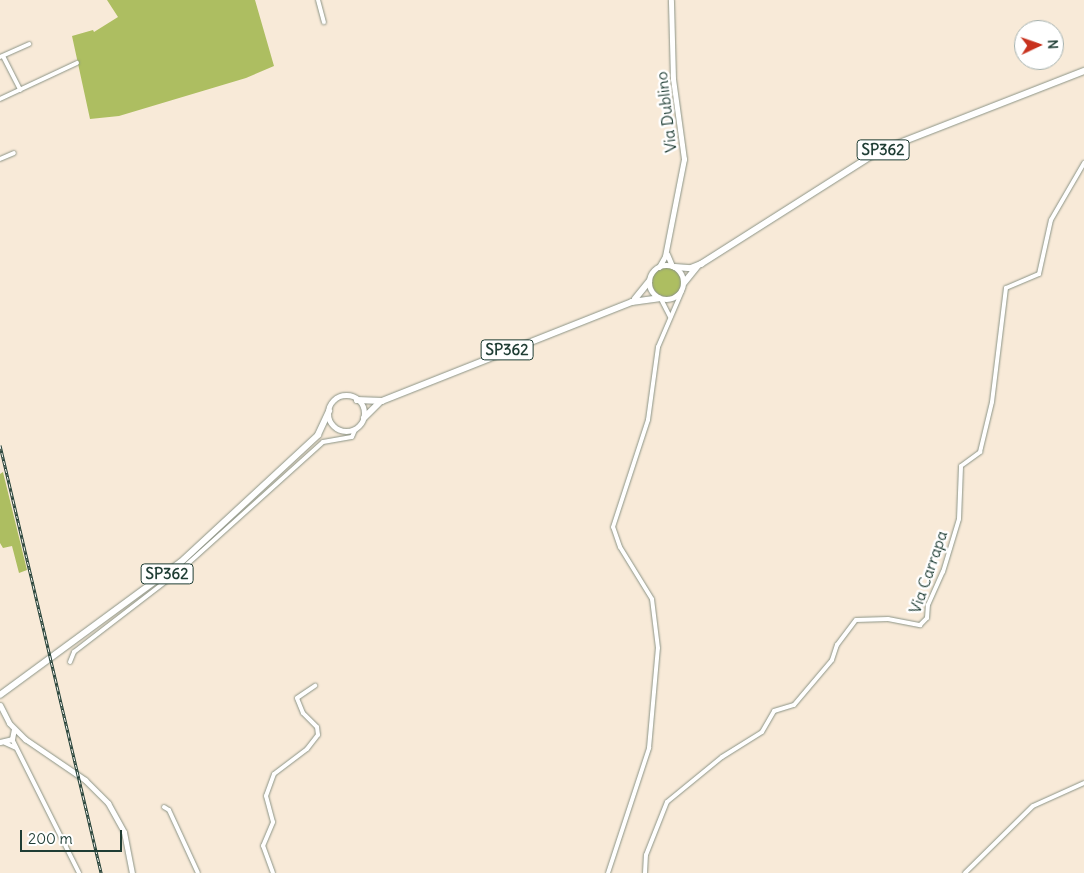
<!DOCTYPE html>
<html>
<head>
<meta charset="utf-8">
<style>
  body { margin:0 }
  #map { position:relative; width:1084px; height:873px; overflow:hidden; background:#f8ead8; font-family:Delius,sans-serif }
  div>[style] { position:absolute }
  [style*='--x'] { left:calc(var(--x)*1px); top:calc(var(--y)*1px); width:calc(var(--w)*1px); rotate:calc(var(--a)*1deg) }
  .green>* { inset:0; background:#adbe61 }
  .round { border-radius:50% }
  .roads { filter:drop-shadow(0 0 1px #8c9486) drop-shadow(0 0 1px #8c9486) }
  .street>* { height:4px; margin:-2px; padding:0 2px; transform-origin:2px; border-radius:2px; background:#fff }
  .secondary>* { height:5px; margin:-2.5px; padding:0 2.5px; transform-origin:2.5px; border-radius:2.5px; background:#fff }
  .primary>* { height:5.5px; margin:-2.75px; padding:0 2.75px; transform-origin:2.75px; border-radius:2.75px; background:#fff }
  .primary>.ring { margin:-2.75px; padding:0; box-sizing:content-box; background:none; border:5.5px solid #fff; border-radius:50% }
  .rail>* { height:3px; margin-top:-1.5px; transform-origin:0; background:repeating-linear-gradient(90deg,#fff 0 4px,#1f3d34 0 8px); box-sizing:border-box; border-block:1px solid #1f3d34 }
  span { translate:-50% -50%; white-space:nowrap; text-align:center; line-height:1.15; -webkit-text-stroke:5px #fff; paint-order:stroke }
  .shield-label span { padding:1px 4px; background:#fff; border:1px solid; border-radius:4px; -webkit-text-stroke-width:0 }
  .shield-label { font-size:15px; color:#1f3d34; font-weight:700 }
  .street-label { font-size:16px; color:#1f3d34 }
  .north { position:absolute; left:1014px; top:20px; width:50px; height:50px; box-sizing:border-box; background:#fff; border:1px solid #a5b1ae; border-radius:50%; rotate:87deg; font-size:14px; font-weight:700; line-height:20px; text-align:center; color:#1f3d34 }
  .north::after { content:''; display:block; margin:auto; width:18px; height:22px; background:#c8321e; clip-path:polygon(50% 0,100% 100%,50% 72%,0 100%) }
  .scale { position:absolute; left:20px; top:830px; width:102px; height:22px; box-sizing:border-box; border:2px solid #1f3d34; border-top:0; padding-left:6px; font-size:15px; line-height:18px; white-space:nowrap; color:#1f3d34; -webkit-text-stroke:4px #fff; paint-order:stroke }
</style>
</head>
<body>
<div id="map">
  <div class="green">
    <div style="clip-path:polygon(107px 0,255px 0,274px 66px,246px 78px,119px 116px,90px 119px,72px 36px,93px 30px,94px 32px,118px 17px)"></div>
    <div class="round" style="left:652px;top:267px;width:30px;height:30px"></div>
    <div style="clip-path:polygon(3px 472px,27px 570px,19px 573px,12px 546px,3px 548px,0 543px,0 474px)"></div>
  </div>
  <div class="roads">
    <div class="street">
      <div style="--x:318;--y:0;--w:23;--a:75"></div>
      <div style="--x:3;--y:56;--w:38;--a:63"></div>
      <div style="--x:0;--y:57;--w:32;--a:-24"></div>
      <div style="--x:0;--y:99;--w:85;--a:-25.1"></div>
      <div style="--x:0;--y:159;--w:15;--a:-23"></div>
      <div style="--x:661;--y:299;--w:20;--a:63"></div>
      <div style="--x:70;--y:662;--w:11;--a:-68"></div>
      <div style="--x:74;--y:652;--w:138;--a:-37.6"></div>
      <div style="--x:183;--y:568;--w:188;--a:-42"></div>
      <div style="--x:323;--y:442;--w:29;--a:-10"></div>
      <div style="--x:352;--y:437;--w:8;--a:-67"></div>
      <div style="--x:12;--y:739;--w:150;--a:63.4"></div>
      <div style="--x:5;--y:743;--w:12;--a:24"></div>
      <div style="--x:164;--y:807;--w:6;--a:31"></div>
      <div style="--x:169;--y:810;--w:69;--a:65.3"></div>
      <div style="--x:273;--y:873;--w:29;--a:-110"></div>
      <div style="--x:263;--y:846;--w:26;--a:-67"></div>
      <div style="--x:273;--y:822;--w:27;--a:-105"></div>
      <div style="--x:266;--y:796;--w:23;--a:-70"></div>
      <div style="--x:274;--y:774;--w:41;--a:-37.1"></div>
      <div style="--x:307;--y:749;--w:18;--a:-52"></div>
      <div style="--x:318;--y:735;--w:8;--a:-97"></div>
      <div style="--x:317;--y:727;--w:20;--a:-135"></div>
      <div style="--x:303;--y:713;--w:16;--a:-112"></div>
      <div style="--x:297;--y:698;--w:22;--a:-34"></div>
      <div style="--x:608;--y:873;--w:132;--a:-71.8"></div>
      <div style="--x:649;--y:748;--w:100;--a:-84.9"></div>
      <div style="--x:658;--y:648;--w:49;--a:-97"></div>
      <div style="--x:652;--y:599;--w:61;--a:-121.6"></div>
      <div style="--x:620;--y:547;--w:21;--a:-109"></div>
      <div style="--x:613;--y:527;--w:113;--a:-71.9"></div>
      <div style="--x:648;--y:420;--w:74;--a:-82.2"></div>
      <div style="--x:658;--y:347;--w:61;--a:-66.8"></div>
      <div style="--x:645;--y:873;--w:18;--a:-87"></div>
      <div style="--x:646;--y:855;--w:57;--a:-68.4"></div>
      <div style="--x:667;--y:802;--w:71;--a:-39.3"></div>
      <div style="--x:722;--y:757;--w:47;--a:-32"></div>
      <div style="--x:762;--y:732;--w:24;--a:-60"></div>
      <div style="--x:774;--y:711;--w:21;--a:-17"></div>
      <div style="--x:794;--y:705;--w:59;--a:-49.8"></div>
      <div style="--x:832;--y:660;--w:16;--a:-72"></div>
      <div style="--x:837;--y:645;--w:31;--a:-53"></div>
      <div style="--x:856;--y:620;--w:32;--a:-2"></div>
      <div style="--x:888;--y:619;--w:33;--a:11"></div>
      <div style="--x:920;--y:625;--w:10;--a:-45"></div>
      <div style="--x:927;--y:618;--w:13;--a:-86"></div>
      <div style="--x:928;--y:605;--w:36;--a:-66"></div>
      <div style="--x:943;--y:572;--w:55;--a:-73.2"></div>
      <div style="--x:959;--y:519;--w:53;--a:-87.8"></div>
      <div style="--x:961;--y:466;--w:24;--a:-36"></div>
      <div style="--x:980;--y:452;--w:51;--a:-76.5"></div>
      <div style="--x:992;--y:402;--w:115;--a:-83"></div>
      <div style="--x:1006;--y:288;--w:36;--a:-23"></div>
      <div style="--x:1039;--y:274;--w:55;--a:-77.5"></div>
      <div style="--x:1051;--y:220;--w:66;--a:-59.9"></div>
      <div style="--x:965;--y:873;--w:95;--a:-44.6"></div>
      <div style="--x:1033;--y:806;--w:56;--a:-24.3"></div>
    </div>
    <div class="secondary">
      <div style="--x:667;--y:254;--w:13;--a:67"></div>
      <div style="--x:659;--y:267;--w:13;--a:-61"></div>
      <div style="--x:665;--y:256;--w:99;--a:-78.9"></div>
      <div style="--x:684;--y:159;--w:81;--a:-97.8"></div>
      <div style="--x:673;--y:79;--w:79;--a:-91.5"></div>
      <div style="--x:0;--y:705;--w:20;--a:63"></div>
      <div style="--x:9;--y:723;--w:23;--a:45"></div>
      <div style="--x:25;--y:739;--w:73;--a:34.3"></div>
      <div style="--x:85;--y:780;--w:33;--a:45"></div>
      <div style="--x:108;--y:803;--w:33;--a:61"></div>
      <div style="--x:124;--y:832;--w:42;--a:79"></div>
      <div style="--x:0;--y:742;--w:12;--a:-14"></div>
      <div style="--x:12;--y:739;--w:10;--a:-79"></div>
    </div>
    <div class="primary">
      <div class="ring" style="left:650px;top:266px;width:28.5px;height:28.5px"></div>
      <div style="--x:675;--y:267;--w:16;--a:4"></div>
      <div style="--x:691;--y:268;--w:11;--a:-22"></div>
      <div style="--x:701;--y:264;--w:211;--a:-32.4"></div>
      <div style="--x:879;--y:151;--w:220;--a:-21.3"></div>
      <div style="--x:684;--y:283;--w:21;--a:-51"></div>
      <div style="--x:635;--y:299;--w:22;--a:-51"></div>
      <div class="ring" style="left:329px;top:396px;width:30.5px;height:30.5px"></div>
      <div style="--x:357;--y:400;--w:25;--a:2"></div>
      <div style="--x:382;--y:401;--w:269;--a:-21.6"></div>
      <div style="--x:632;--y:302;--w:27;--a:-8"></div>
      <div style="--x:364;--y:418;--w:23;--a:-45"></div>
      <div style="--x:0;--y:695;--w:223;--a:-36.3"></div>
      <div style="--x:180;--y:563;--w:188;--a:-42.8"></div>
      <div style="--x:318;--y:435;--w:26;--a:-65"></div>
    </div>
  </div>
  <div class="rail">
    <div style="--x:0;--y:445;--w:440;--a:76.7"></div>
  </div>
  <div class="shield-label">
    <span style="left:883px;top:150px">SP362</span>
    <span style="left:507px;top:350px">SP362</span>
    <span style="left:167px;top:574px">SP362</span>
  </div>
  <div class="street-label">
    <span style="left:666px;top:112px;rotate:-97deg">Via Dublino</span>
    <span style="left:928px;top:572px;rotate:-71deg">Via Carrapa</span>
  </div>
  <div class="north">N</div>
  <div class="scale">200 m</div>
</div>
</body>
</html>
